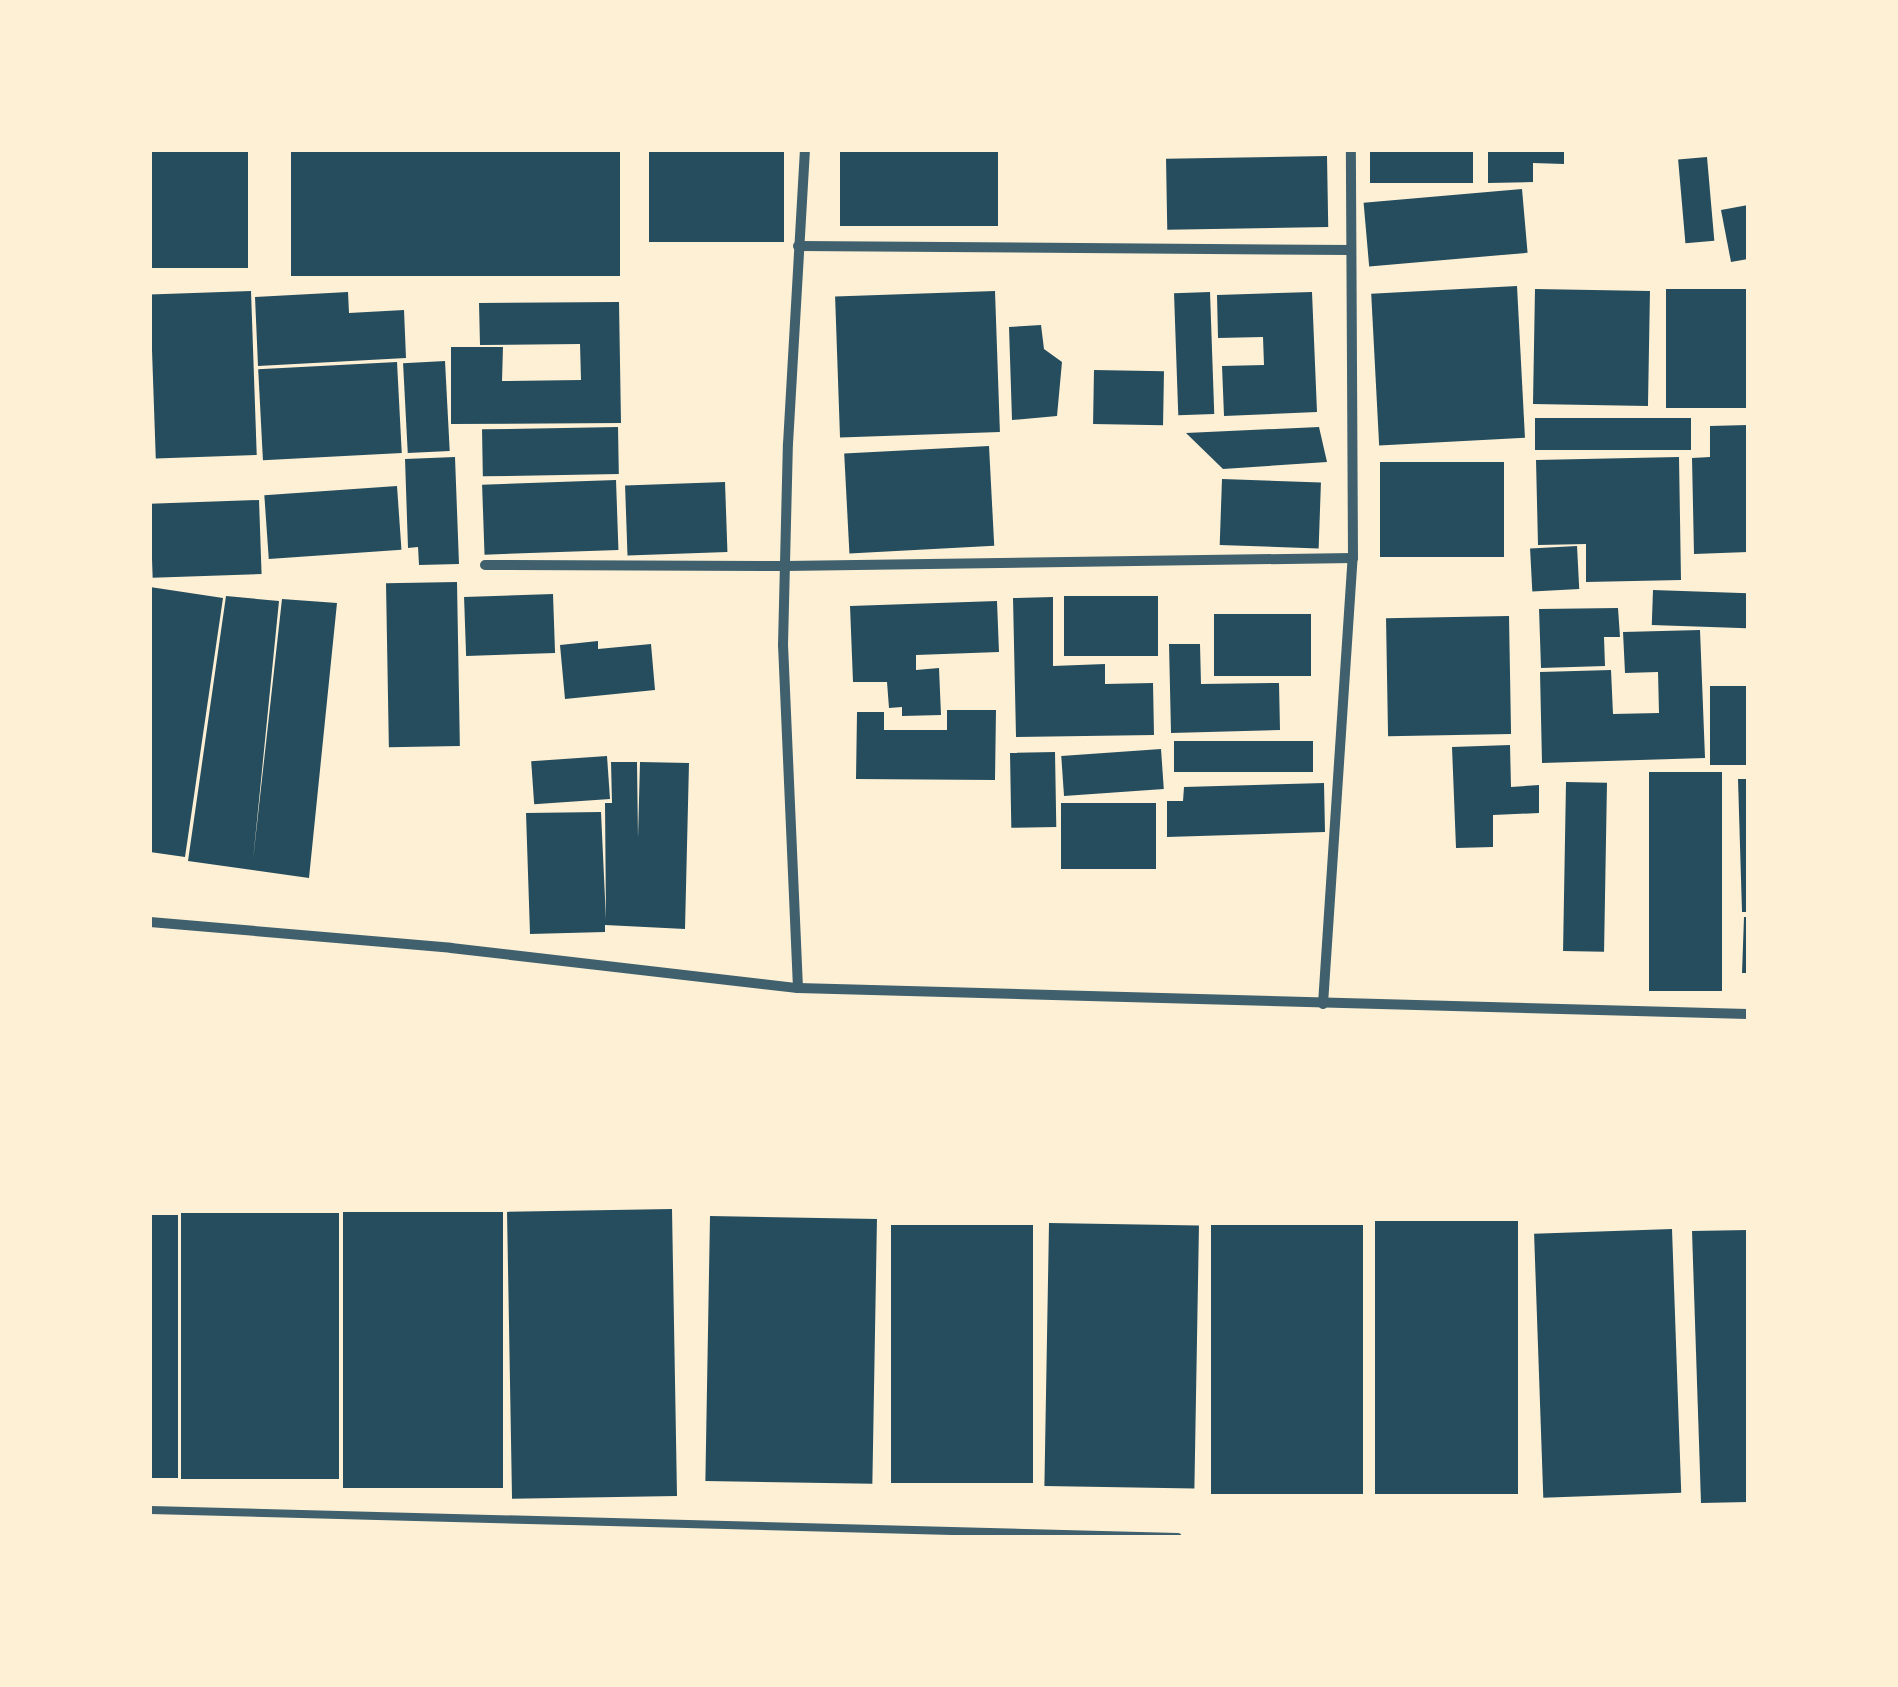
<!DOCTYPE html>
<html>
<head>
<meta charset="utf-8">
<style>
  body { margin:0 }
  #map { position:relative; width:1898px; height:1687px; overflow:hidden; background:#fdf0d5; font-family:"Archivo Narrow",sans-serif }
  div>[style] { position:absolute }
  [style*='--x'] { left:calc(var(--x)*1px); top:calc(var(--y)*1px); width:calc(var(--w)*1px); rotate:calc(var(--a)*1deg) }
  .building>* { inset:0; background:#264d5e; transform-origin:0 0 }
  .service>* { height:8px; margin:-4px; padding:0 4px; transform-origin:4px; border-radius:4px; background:#3f606c }
  .minor>* { height:10px; margin:-5px; padding:0 5px; transform-origin:5px; border-radius:5px; background:#3f606c }
  span { translate:-50% -50%; white-space:nowrap; text-align:center; line-height:1.15; -webkit-text-stroke:8px #fdf0d5; paint-order:stroke }
  .frame { position:absolute; inset:0; border:152px solid #fdf0d5; pointer-events:none }
</style>
</head>
<body>
<div id="map">
  <div class="building">
    <div style="left:150px;top:150px;width:98px;height:118px"></div>
    <div style="left:291px;top:150px;width:329px;height:126px"></div>
    <div style="left:649px;top:150px;width:135px;height:92px"></div>
    <div style="left:840px;top:150px;width:158px;height:76px"></div>
    <div style="left:1370px;top:150px;width:103px;height:33px"></div>
    <div style="clip-path:polygon(1488px 150px,1564px 150px,1564px 164px,1533px 163px,1533px 182px,1488px 183px)"></div>
    <div style="left:1327px;top:156px;width:71px;height:161px;rotate:89deg"></div>
    <div style="left:1707px;top:157px;width:84px;height:29px;rotate:85deg"></div>
    <div style="left:1522px;top:189px;width:64px;height:159px;rotate:85deg"></div>
    <div style="clip-path:polygon(1748px 205px,1748px 259px,1731px 262px,1721px 210px)"></div>
    <div style="left:1517px;top:286px;width:152px;height:146px;rotate:87deg"></div>
    <div style="left:1535px;top:289px;width:115px;height:115px;rotate:1deg"></div>
    <div style="left:1748px;top:289px;width:119px;height:82px;rotate:90deg"></div>
    <div style="left:251px;top:291px;width:164px;height:101px;rotate:88deg"></div>
    <div style="left:995px;top:291px;width:141px;height:160px;rotate:88deg"></div>
    <div style="clip-path:polygon(348px 292px,349px 313px,404px 310px,406px 358px,258px 366px,255px 297px)"></div>
    <div style="left:1210px;top:292px;width:122px;height:36px;rotate:88deg"></div>
    <div style="clip-path:polygon(1312px 292px,1317px 412px,1224px 416px,1222px 366px,1264px 365px,1263px 337px,1218px 338px,1217px 295px)"></div>
    <div style="clip-path:polygon(619px 302px,621px 423px,451px 424px,451px 347px,503px 347px,502px 381px,581px 380px,580px 344px,480px 345px,479px 303px)"></div>
    <div style="clip-path:polygon(1041px 325px,1044px 349px,1062px 362px,1057px 416px,1012px 420px,1009px 327px)"></div>
    <div style="left:445px;top:361px;width:90px;height:42px;rotate:87deg"></div>
    <div style="left:397px;top:362px;width:91px;height:139px;rotate:87deg"></div>
    <div style="left:1094px;top:370px;width:70px;height:54px;rotate:1deg"></div>
    <div style="left:1535px;top:418px;width:156px;height:32px"></div>
    <div style="clip-path:polygon(1748px 425px,1748px 552px,1694px 554px,1692px 458px,1710px 457px,1710px 426px)"></div>
    <div style="left:618px;top:427px;width:47px;height:136px;rotate:89deg"></div>
    <div style="clip-path:polygon(1319px 427px,1327px 462px,1223px 469px,1186px 433px)"></div>
    <div style="left:989px;top:446px;width:100px;height:145px;rotate:87deg"></div>
    <div style="clip-path:polygon(455px 457px,459px 564px,419px 565px,418px 547px,408px 548px,405px 459px)"></div>
    <div style="clip-path:polygon(1679px 457px,1681px 580px,1586px 582px,1586px 544px,1538px 545px,1536px 460px)"></div>
    <div style="left:1380px;top:462px;width:124px;height:95px"></div>
    <div style="left:1222px;top:479px;width:99px;height:66px;rotate:2deg"></div>
    <div style="left:616px;top:480px;width:70px;height:134px;rotate:88deg"></div>
    <div style="left:725px;top:482px;width:70px;height:100px;rotate:88deg"></div>
    <div style="left:397px;top:486px;width:64px;height:133px;rotate:86deg"></div>
    <div style="left:259px;top:500px;width:74px;height:109px;rotate:88deg"></div>
    <div style="left:1577px;top:546px;width:43px;height:47px;rotate:87deg"></div>
    <div style="left:457px;top:582px;width:164px;height:71px;rotate:89deg"></div>
    <div style="clip-path:polygon(150px 587px,223px 598px,185px 857px,150px 852px)"></div>
    <div style="left:1653px;top:590px;width:95px;height:35px;rotate:2deg"></div>
    <div style="left:553px;top:594px;width:59px;height:89px;rotate:88deg"></div>
    <div style="clip-path:polygon(226px 596px,279px 601px,253px 860px,282px 599px,337px 603px,309px 878px,188px 861px)"></div>
    <div style="left:1064px;top:596px;width:94px;height:60px"></div>
    <div style="clip-path:polygon(1053px 597px,1053px 666px,1105px 664px,1105px 684px,1153px 683px,1154px 735px,1016px 737px,1013px 598px)"></div>
    <div style="clip-path:polygon(997px 601px,999px 652px,916px 655px,916px 670px,939px 668px,941px 715px,902px 716px,902px 707px,889px 708px,887px 682px,853px 682px,850px 606px)"></div>
    <div style="clip-path:polygon(1618px 608px,1620px 637px,1604px 637px,1605px 666px,1541px 668px,1539px 609px)"></div>
    <div style="left:1311px;top:614px;width:62px;height:97px;rotate:90deg"></div>
    <div style="left:1509px;top:616px;width:118px;height:123px;rotate:89deg"></div>
    <div style="clip-path:polygon(1700px 630px,1705px 758px,1542px 763px,1540px 672px,1611px 670px,1613px 714px,1659px 713px,1658px 672px,1625px 673px,1623px 632px)"></div>
    <div style="clip-path:polygon(598px 641px,598px 649px,651px 644px,655px 690px,565px 699px,560px 645px)"></div>
    <div style="clip-path:polygon(1169px 644px,1200px 644px,1201px 684px,1279px 683px,1280px 730px,1171px 733px)"></div>
    <div style="left:1748px;top:686px;width:79px;height:38px;rotate:90deg"></div>
    <div style="clip-path:polygon(947px 710px,996px 710px,995px 780px,856px 779px,857px 712px,884px 712px,884px 730px,947px 730px)"></div>
    <div style="left:1313px;top:741px;width:31px;height:139px;rotate:90deg"></div>
    <div style="clip-path:polygon(1510px 745px,1511px 787px,1539px 785px,1539px 813px,1493px 815px,1493px 847px,1456px 848px,1452px 747px)"></div>
    <div style="left:1161px;top:749px;width:40px;height:100px;rotate:86deg"></div>
    <div style="left:1055px;top:752px;width:75px;height:45px;rotate:89deg"></div>
    <div style="left:607px;top:756px;width:43px;height:76px;rotate:86deg"></div>
    <div style="clip-path:polygon(611px 762px,637px 762px,638px 838px,640px 762px,689px 763px,685px 929px,605px 925px,605px 932px,530px 934px,526px 813px,601px 812px,606px 920px,605px 803px,612px 803px)"></div>
    <div style="left:1649px;top:772px;width:73px;height:219px"></div>
    <div style="clip-path:polygon(1738px 779px,1748px 779px,1748px 912px,1742px 912px)"></div>
    <div style="left:1566px;top:782px;width:41px;height:169px;rotate:1deg"></div>
    <div style="clip-path:polygon(1324px 783px,1325px 832px,1167px 837px,1167px 801px,1183px 801px,1184px 787px)"></div>
    <div style="left:1061px;top:803px;width:95px;height:66px"></div>
    <div style="clip-path:polygon(1744px 917px,1748px 917px,1748px 973px,1742px 973px)"></div>
    <div style="left:672px;top:1209px;width:287px;height:165px;rotate:89deg"></div>
    <div style="left:503px;top:1212px;width:276px;height:160px;rotate:90deg"></div>
    <div style="left:181px;top:1213px;width:158px;height:266px"></div>
    <div style="left:150px;top:1215px;width:28px;height:263px"></div>
    <div style="left:710px;top:1216px;width:167px;height:265px;rotate:1deg"></div>
    <div style="left:1375px;top:1221px;width:143px;height:273px"></div>
    <div style="left:1049px;top:1223px;width:150px;height:263px;rotate:1deg"></div>
    <div style="left:891px;top:1225px;width:142px;height:258px"></div>
    <div style="left:1211px;top:1225px;width:152px;height:269px"></div>
    <div style="left:1672px;top:1229px;width:264px;height:138px;rotate:88deg"></div>
    <div style="clip-path:polygon(1748px 1230px,1748px 1502px,1701px 1503px,1692px 1231px)"></div>
  </div>
  <div class="service">
    <div style="--x:150;--y:1510;--w:1028;--a:1.5"></div>
  </div>
  <div class="minor">
    <div style="--x:798;--y:246;--w:552;--a:0.42"></div>
    <div style="--x:485;--y:565;--w:300;--a:0.2"></div>
    <div style="--x:785;--y:566;--w:568;--a:-0.81"></div>
    <div style="--x:150;--y:922;--w:302;--a:4.9"></div>
    <div style="--x:451;--y:948;--w:349;--a:6.6"></div>
    <div style="--x:798;--y:988;--w:343;--a:-92.5"></div>
    <div style="--x:783;--y:645;--w:201;--a:-88.6"></div>
    <div style="--x:788;--y:444;--w:294;--a:-86.7"></div>
    <div style="--x:798;--y:988;--w:950;--a:1.57"></div>
    <div style="--x:1323;--y:1004;--w:447;--a:-86.2"></div>
    <div style="--x:1353;--y:558;--w:408;--a:-90.3"></div>
  </div>
  <div class="frame"></div>
</div>
</body>
</html>
